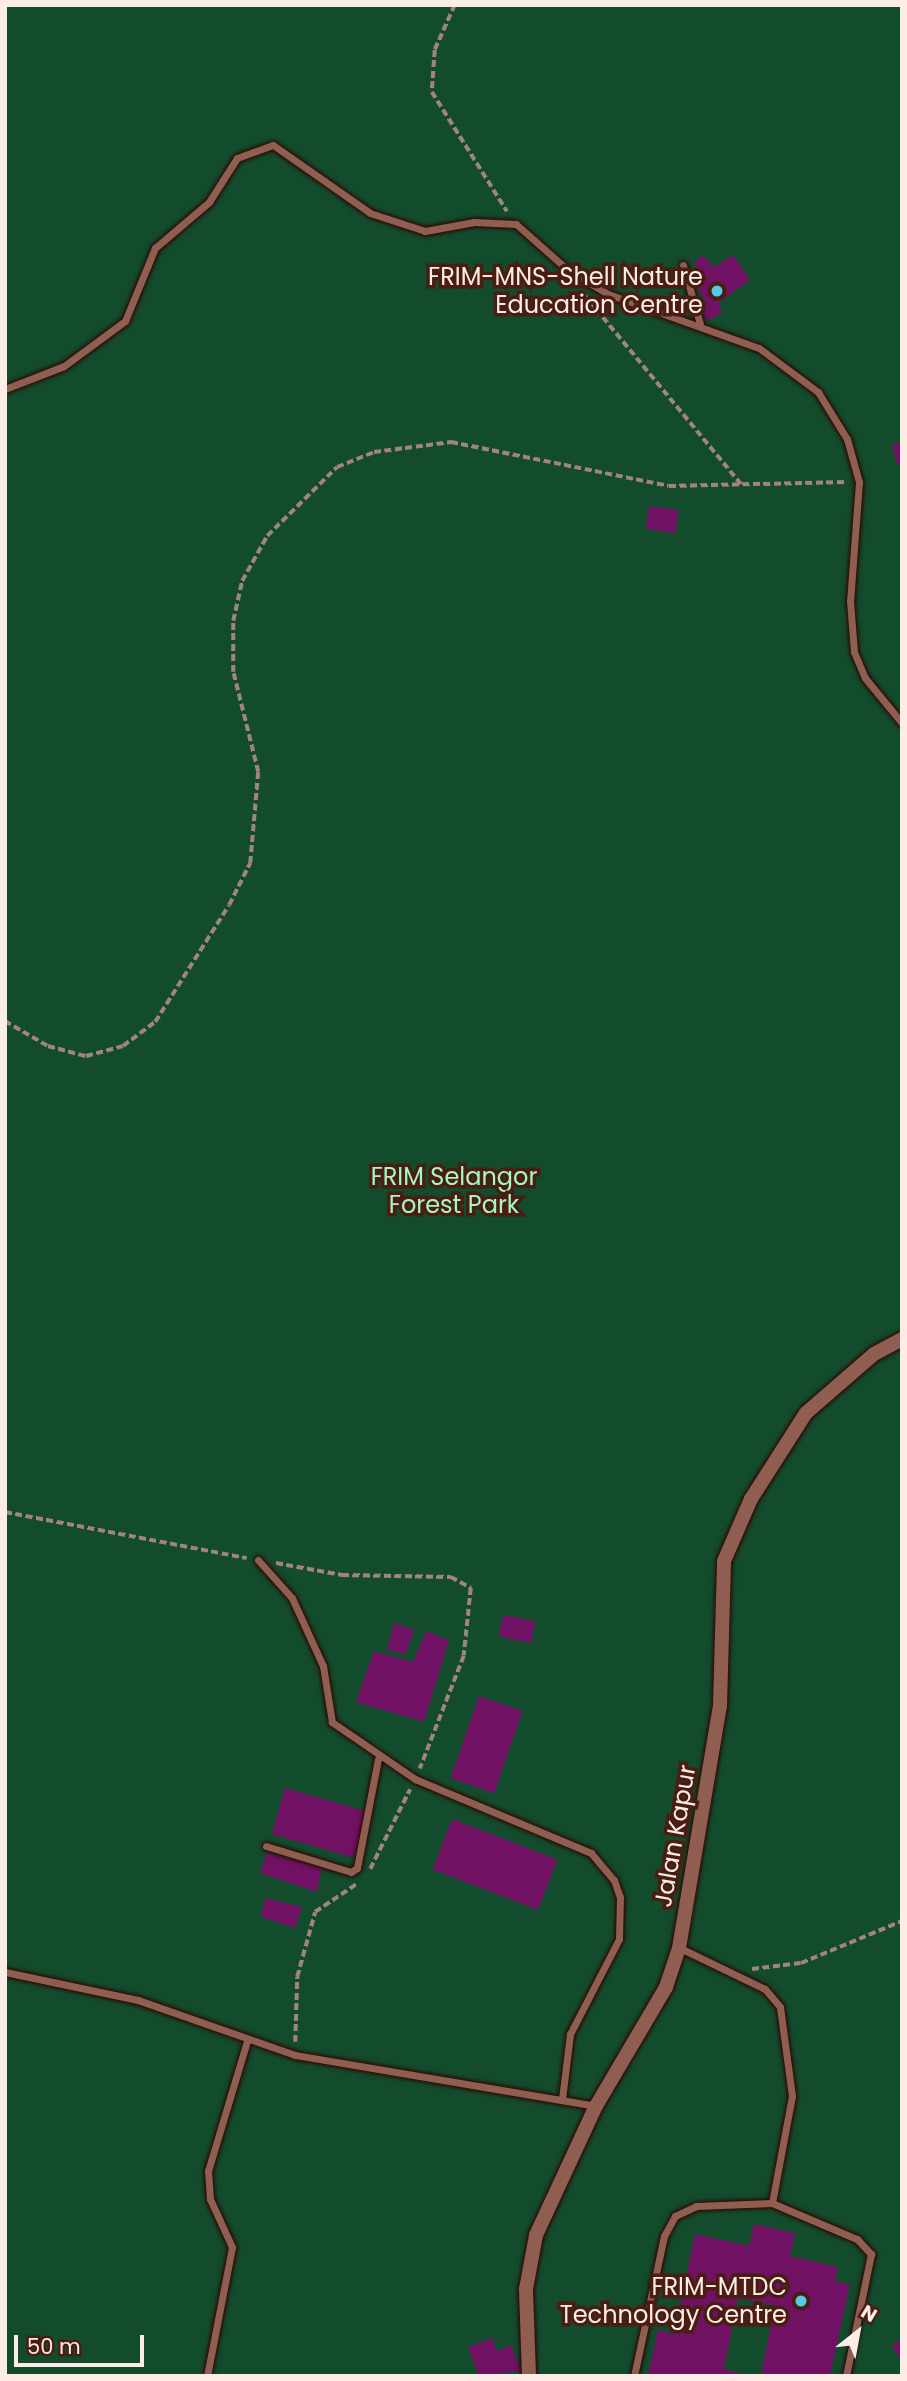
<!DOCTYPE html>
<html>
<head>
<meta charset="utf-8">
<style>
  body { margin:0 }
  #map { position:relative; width:907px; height:2381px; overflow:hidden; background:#491d12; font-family:Poppins,sans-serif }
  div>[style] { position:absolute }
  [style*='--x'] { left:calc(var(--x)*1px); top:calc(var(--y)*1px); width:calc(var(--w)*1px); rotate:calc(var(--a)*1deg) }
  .green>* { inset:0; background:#134c2d; transform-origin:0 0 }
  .building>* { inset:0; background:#711163; transform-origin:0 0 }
  .path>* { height:3.5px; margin-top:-1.75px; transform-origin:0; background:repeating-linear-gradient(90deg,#a3847c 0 7px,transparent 0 10.5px) }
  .roads { filter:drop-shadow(0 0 2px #2d0400) drop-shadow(0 0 2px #2d0400) }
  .service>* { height:7px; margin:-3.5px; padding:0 3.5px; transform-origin:3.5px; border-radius:3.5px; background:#905e51 }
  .minor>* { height:14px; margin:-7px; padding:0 7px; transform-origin:7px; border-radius:7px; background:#905e51 }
  .dots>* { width:19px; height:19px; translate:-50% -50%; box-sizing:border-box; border:4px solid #491d12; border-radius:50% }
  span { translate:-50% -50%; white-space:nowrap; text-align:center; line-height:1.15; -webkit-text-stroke:7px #491d12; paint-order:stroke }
  .poi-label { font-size:24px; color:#feece7 }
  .right { translate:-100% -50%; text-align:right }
  .park-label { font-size:24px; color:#a4f8c2 }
  .street-label { font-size:24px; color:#feece7 }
  .frame { position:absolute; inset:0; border:7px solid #feece7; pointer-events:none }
  .north { position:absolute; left:823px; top:2297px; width:70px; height:70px; -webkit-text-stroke:5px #491d12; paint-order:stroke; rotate:31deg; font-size:19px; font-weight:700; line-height:28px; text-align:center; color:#feece7 }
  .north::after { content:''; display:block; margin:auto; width:24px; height:32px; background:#feece7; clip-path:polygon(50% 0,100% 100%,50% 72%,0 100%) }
  .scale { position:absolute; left:14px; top:2335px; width:130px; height:32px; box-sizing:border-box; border:4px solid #feece7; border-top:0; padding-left:9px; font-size:21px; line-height:24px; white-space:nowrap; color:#feece7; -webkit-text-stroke:5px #491d12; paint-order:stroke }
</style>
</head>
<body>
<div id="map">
  <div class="green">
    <div style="left:5px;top:5px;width:897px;height:2371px"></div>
  </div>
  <div class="building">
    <div style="clip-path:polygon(703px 255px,714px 267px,733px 255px,750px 280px,719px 302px,722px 312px,708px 321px,699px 306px,706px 301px,693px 281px,703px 275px,694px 263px)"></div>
    <div style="clip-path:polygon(902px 442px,902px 463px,897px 464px,892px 445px)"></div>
    <div style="left:649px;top:506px;width:30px;height:23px;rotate:8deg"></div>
    <div style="left:503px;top:1615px;width:33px;height:22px;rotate:11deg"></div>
    <div style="clip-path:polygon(394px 1623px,414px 1630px,406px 1654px,387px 1650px)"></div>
    <div style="clip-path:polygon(426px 1631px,449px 1640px,424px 1722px,356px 1702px,374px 1651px,413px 1662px)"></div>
    <div style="left:479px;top:1696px;width:46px;height:87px;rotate:19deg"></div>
    <div style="left:285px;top:1788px;width:85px;height:48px;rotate:16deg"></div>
    <div style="left:452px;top:1819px;width:113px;height:54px;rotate:21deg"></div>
    <div style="clip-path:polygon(267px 1853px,322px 1868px,317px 1892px,260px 1873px)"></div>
    <div style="clip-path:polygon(265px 1898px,302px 1907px,295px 1928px,261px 1917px)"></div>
    <div style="clip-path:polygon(754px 2224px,795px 2233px,790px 2256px,838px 2267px,835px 2281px,850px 2285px,830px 2376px,761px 2376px,775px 2305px,738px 2298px,724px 2369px,752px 2376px,648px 2376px,658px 2330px,674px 2334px,695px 2234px,749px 2246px)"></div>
    <div style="clip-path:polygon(492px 2338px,497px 2351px,511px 2345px,521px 2371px,479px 2376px,468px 2347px)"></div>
    <div style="clip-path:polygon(902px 2339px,902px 2361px,892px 2346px)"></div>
  </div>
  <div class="path">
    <div style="--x:455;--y:5;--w:49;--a:114"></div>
    <div style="--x:435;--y:50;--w:42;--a:94.1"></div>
    <div style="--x:432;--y:92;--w:141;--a:57.8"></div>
    <div style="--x:583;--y:293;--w:248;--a:50.4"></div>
    <div style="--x:5;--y:1021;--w:50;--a:30.2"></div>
    <div style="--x:48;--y:1046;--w:39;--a:15"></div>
    <div style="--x:86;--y:1056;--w:38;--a:-15"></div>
    <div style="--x:123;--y:1046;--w:40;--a:-37"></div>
    <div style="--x:155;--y:1022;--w:138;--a:-57.7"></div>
    <div style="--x:229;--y:905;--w:47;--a:-63.4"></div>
    <div style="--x:250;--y:863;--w:91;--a:-85"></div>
    <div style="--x:258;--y:772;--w:103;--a:-104"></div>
    <div style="--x:233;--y:672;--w:51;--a:-90"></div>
    <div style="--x:233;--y:621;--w:41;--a:-77.3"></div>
    <div style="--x:242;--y:581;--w:51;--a:-60.9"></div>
    <div style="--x:267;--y:536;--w:98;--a:-44.6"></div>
    <div style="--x:337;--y:467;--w:40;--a:-22"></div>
    <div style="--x:374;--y:452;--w:78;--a:-7.4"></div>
    <div style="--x:451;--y:442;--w:222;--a:11.4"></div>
    <div style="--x:669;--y:486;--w:177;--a:-1.3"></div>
    <div style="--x:5;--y:1512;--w:246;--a:10.8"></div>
    <div style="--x:276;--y:1563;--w:67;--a:10.3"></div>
    <div style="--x:342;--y:1575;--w:109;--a:1.1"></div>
    <div style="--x:451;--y:1577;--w:23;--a:29"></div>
    <div style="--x:471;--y:1588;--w:68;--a:95.9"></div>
    <div style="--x:464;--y:1656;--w:121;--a:111.3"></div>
    <div style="--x:370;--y:1869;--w:89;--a:-63.4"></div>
    <div style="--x:752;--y:1969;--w:49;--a:-7"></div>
    <div style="--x:801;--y:1963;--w:109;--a:-22.6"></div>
    <div style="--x:295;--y:2042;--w:65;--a:-88.2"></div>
    <div style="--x:297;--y:1977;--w:67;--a:-74.5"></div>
    <div style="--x:315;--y:1912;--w:52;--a:-34"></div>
  </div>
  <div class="roads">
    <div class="service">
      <div style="--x:683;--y:265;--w:61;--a:73.9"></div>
      <div style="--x:5;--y:389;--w:63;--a:-21.3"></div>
      <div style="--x:64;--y:366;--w:76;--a:-36.4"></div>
      <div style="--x:125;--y:321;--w:79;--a:-67.7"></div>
      <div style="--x:155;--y:248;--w:71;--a:-40.4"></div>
      <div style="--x:209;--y:202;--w:52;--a:-57.5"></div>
      <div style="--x:237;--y:158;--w:38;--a:-20"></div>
      <div style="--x:273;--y:145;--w:118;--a:35"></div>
      <div style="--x:370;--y:213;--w:58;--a:18.1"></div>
      <div style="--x:425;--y:231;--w:50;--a:-10.4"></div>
      <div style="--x:474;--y:222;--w:42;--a:2.7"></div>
      <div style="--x:516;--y:224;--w:71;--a:41.6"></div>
      <div style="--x:569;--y:271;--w:45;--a:30.5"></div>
      <div style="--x:608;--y:294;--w:160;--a:19.7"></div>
      <div style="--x:759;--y:348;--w:74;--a:36.7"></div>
      <div style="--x:818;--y:392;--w:55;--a:58.3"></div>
      <div style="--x:847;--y:439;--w:45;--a:74.4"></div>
      <div style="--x:859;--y:482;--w:119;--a:94.3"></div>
      <div style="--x:850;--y:601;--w:51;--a:85.5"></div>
      <div style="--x:854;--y:652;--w:28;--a:67"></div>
      <div style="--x:865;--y:678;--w:58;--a:50.6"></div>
      <div style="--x:258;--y:1560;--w:51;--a:48.2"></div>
      <div style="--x:292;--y:1598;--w:75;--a:65.5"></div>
      <div style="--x:323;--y:1666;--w:57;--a:80.9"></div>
      <div style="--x:332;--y:1722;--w:101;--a:34.5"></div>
      <div style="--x:415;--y:1779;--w:191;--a:22.8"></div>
      <div style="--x:591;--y:1853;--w:35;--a:50"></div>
      <div style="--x:614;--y:1880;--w:18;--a:71"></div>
      <div style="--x:620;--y:1897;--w:42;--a:91.4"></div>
      <div style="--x:619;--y:1939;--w:107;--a:117.3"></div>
      <div style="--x:570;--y:2034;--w:65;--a:97"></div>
      <div style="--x:266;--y:1846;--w:89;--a:17"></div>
      <div style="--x:351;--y:1872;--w:7;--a:-34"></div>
      <div style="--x:357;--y:1868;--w:111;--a:-79.1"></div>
      <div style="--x:680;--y:1948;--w:94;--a:25.8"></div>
      <div style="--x:765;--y:1989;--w:23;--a:50"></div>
      <div style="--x:780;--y:2007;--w:90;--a:82.3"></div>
      <div style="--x:792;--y:2096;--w:109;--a:100.6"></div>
      <div style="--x:5;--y:1972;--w:136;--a:11.9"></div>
      <div style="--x:138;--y:2000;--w:166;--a:19.3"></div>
      <div style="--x:295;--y:2055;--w:305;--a:9.6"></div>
      <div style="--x:207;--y:2376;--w:131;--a:-79"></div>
      <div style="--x:232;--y:2247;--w:53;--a:-114.6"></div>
      <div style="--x:210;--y:2199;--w:28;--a:-94"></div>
      <div style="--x:208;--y:2171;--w:136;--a:-73.3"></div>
      <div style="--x:634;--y:2376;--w:143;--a:-77.9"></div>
      <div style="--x:664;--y:2236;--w:23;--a:-61"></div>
      <div style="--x:675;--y:2216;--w:23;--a:-25"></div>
      <div style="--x:696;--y:2206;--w:76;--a:-2.3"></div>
      <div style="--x:772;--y:2203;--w:92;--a:23"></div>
      <div style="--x:857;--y:2239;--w:21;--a:47"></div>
      <div style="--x:871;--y:2254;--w:125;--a:101.6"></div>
    </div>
    <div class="minor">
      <div style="--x:529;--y:2376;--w:87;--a:-92"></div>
      <div style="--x:526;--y:2289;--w:55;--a:-79.5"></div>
      <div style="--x:536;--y:2235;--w:142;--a:-65.1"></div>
      <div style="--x:596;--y:2106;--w:138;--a:-59.5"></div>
      <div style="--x:666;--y:1987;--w:41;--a:-71.6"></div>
      <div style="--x:679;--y:1948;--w:245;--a:-80.4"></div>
      <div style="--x:720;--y:1706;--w:145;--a:-88.4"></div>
      <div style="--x:724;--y:1561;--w:68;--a:-66.5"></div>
      <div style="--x:751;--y:1499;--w:102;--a:-57.4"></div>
      <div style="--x:806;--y:1413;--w:90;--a:-40.9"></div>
      <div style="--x:874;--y:1354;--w:32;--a:-28"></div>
    </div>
  </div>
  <div class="dots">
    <div style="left:717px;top:291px;background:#58c9e3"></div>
    <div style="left:801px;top:2301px;background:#58c9e3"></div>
  </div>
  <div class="poi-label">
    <span class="right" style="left:703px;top:291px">FRIM-MNS-Shell Nature<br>Education Centre</span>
    <span class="right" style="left:787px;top:2301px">FRIM-MTDC<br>Technology Centre</span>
  </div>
  <div class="park-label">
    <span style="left:454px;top:1191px">FRIM Selangor<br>Forest Park</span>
  </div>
  <div class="street-label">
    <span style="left:675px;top:1836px;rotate:-80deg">Jalan Kapur</span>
  </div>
  <div class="frame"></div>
  <div class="north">N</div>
  <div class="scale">50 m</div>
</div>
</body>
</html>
